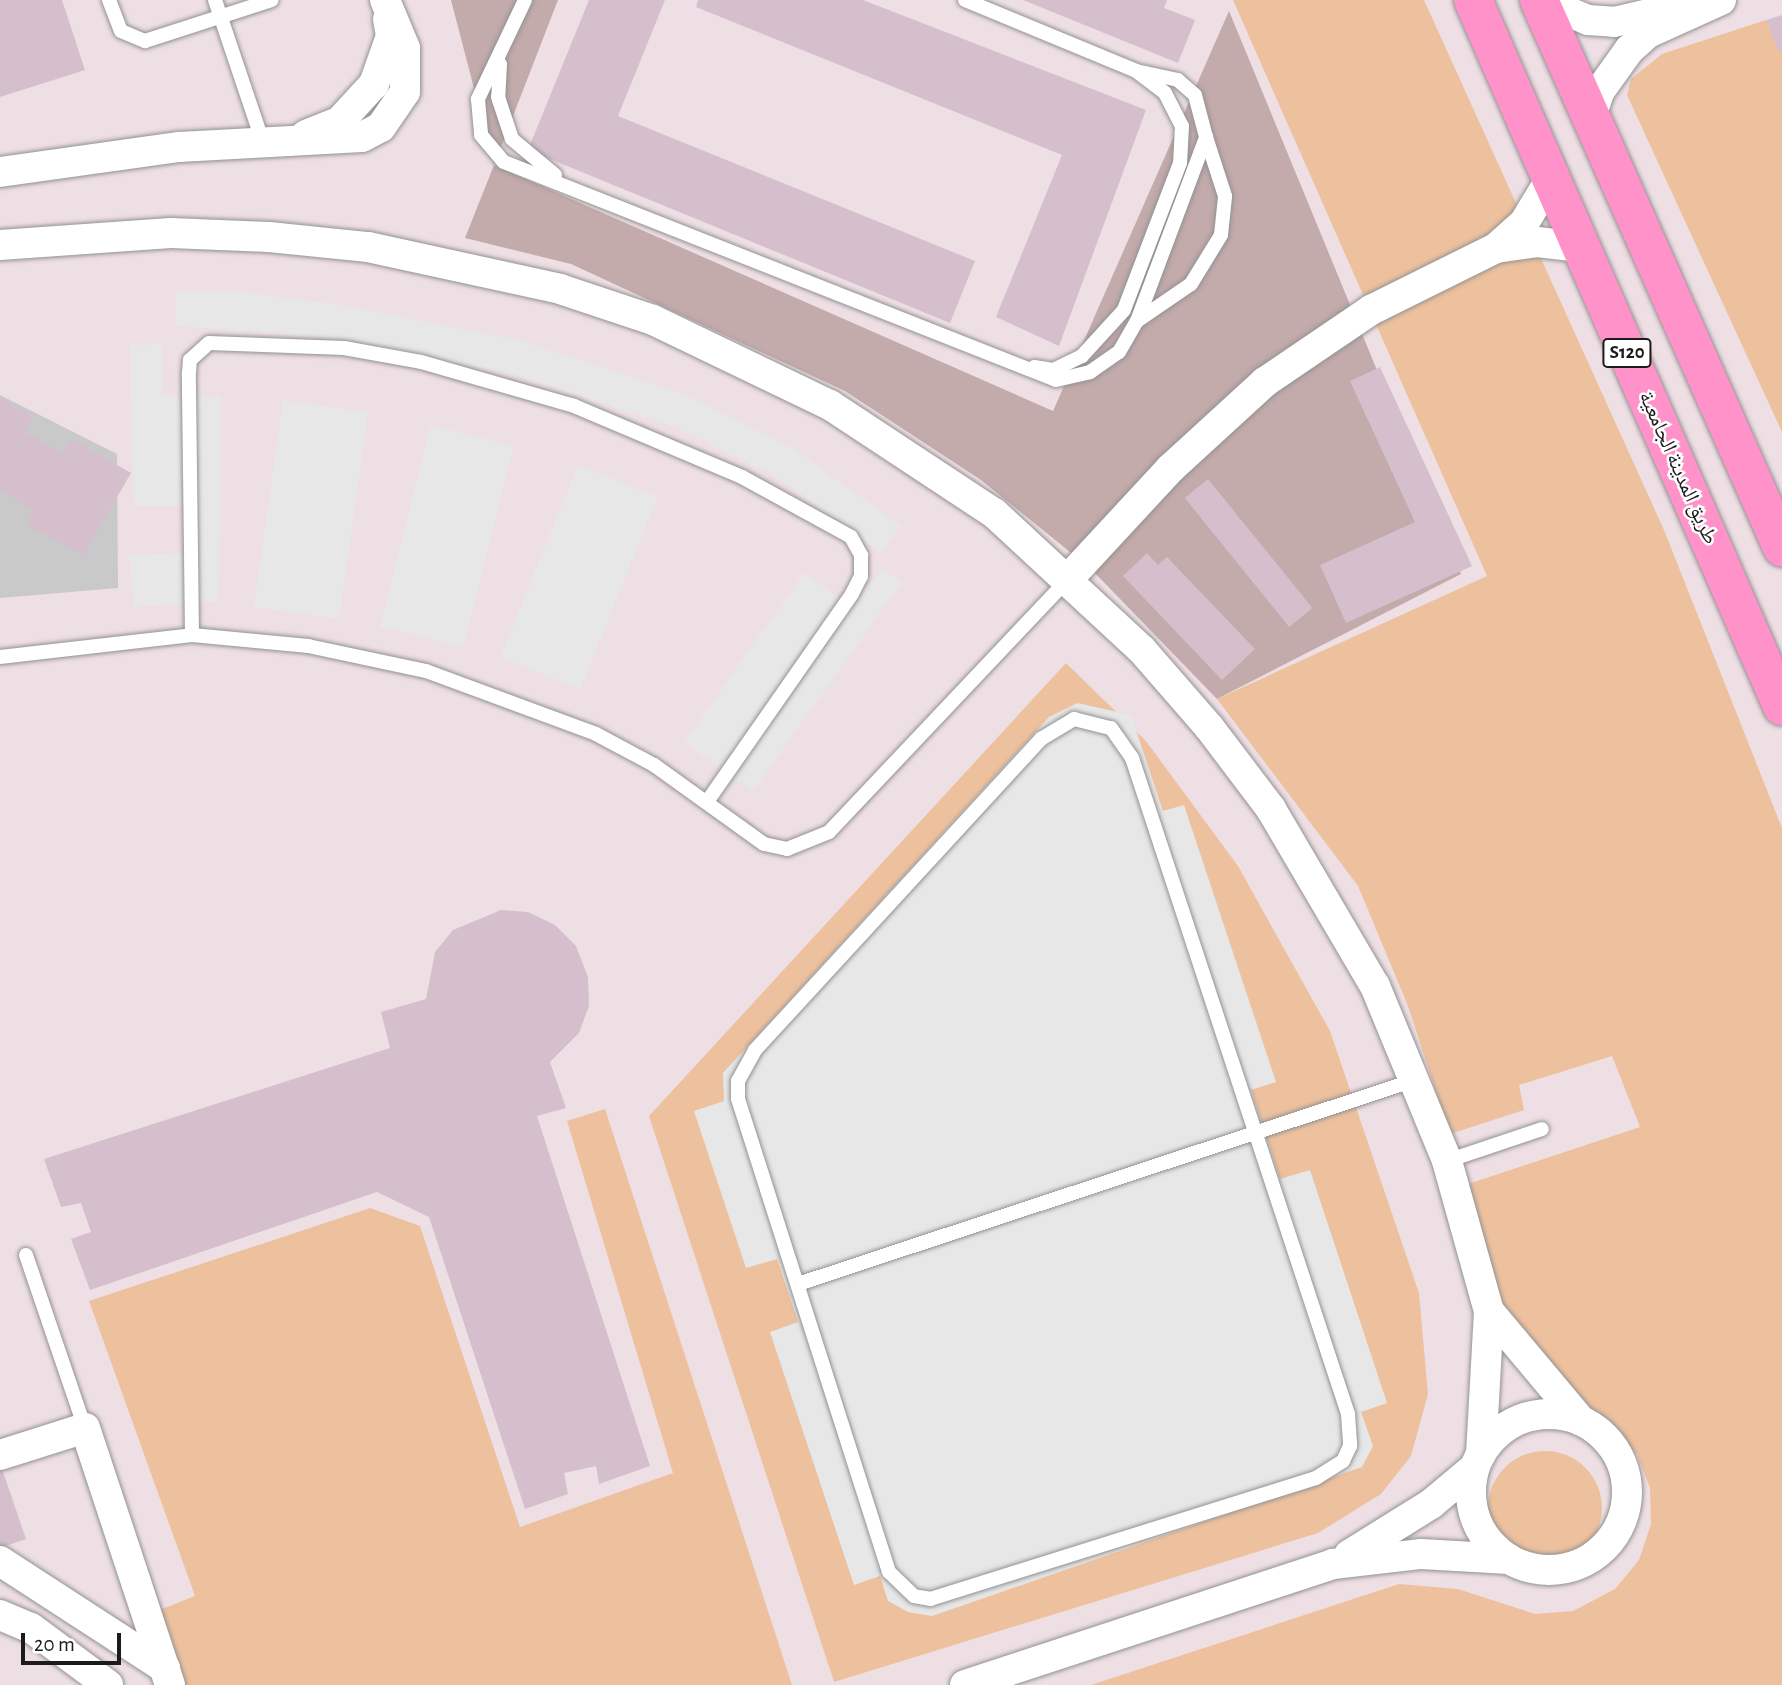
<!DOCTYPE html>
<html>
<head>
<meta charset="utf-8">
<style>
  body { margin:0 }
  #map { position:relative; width:1782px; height:1685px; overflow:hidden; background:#eedfe5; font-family:"Alegreya Sans","Noto Naskh Arabic",sans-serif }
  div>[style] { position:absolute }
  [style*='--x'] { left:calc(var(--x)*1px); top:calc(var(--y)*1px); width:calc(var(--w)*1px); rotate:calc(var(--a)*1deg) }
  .religious>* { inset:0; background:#c9c9c9 }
  .construction>* { inset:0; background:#c3aaab }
  .grass>* { inset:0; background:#eec19e }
  .round { border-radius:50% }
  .parking>* { inset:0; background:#e7e7e7; transform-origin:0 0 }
  .building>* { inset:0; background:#d5bfcd; transform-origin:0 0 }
  .roads { filter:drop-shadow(0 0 2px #929292) drop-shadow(0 0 2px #929292) }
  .service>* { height:14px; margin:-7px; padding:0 7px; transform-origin:7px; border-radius:7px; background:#fff }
  .minor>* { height:30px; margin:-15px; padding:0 15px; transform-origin:15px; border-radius:15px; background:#fff }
  .minor>.ring { margin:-15px; padding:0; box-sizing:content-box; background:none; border:30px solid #fff; border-radius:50% }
  .primary>* { height:38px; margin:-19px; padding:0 19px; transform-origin:19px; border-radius:19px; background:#ff92c9 }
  span { translate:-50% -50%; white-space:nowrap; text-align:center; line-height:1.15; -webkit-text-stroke:5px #fff; paint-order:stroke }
  .shield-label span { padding:2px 5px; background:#fff; border:2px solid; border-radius:5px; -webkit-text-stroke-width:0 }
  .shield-label { font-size:19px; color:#1b1b1b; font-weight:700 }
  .street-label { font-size:21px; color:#1b1b1b }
  .scale { position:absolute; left:21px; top:1633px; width:100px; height:32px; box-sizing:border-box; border:4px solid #1b1b1b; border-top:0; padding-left:9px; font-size:21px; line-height:24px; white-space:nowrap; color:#1b1b1b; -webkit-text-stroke:5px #fff; paint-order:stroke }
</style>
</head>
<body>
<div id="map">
  <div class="religious">
    <div style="clip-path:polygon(0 395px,117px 454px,118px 588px,0 598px)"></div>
  </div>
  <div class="construction">
    <div style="clip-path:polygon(451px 0,558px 0,494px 165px,1053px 411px,1229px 11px,1461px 574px,1217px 699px,1091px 569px,981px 480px,845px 391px,571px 264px,465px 238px,494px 165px)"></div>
  </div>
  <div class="grass">
    <div style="clip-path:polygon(1233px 0,1424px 0,1664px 530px,1782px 828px,1782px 1685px,1091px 1685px,1399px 1584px,1458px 1589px,1535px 1614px,1573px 1611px,1615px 1589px,1639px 1560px,1651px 1524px,1650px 1488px,1637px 1454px,1513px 1338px,1465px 1185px,1640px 1127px,1612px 1056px,1519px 1085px,1524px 1110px,1450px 1134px,1408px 1006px,1358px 886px,1217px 699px,1487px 576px)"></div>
    <div style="clip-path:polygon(1766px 20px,1782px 51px,1782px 432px,1627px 95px,1631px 79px,1662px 54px)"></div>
    <div style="clip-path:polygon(1066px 663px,1146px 741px,1238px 866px,1330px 1031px,1419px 1293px,1428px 1394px,1411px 1456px,1381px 1494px,1318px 1533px,834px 1682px,649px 1116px)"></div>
    <div style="clip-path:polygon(605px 1109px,792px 1685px,178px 1685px,152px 1613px,195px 1596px,89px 1301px,370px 1208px,420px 1226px,520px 1527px,673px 1473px,567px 1121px)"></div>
    <div class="round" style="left:1488px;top:1451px;width:114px;height:114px"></div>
  </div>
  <div class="parking">
    <div style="clip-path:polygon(176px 292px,242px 292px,340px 305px,518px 340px,605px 368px,691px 397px,793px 448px,901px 526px,881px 553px,776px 477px,678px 428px,509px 373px,335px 338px,176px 326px)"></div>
    <div style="clip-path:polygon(162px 344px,162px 395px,221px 397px,219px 602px,134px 607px,129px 555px,186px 553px,185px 506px,133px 506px,130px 345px)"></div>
    <div style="left:283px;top:400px;width:86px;height:209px;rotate:8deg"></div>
    <div style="left:430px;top:425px;width:86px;height:208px;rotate:14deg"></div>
    <div style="left:578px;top:465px;width:86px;height:207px;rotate:22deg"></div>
    <div style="clip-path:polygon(882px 568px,902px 582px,753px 791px,684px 742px,804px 573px,853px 608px)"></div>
    <div style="clip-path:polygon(1077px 703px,1131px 715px,1163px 811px,1184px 805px,1276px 1082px,1251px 1090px,1280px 1179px,1310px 1170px,1387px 1403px,1361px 1412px,1373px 1446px,1362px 1467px,932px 1616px,908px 1612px,888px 1601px,880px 1576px,854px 1585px,770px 1332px,798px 1322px,777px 1259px,746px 1268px,694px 1111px,724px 1101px,723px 1073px,1049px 717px)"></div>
  </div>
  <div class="building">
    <div style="clip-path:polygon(0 0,62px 0,85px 70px,0 97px)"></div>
    <div style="clip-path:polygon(589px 0,665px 0,618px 116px,975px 261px,950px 323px,528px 150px)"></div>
    <div style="clip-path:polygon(698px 0,863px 0,1146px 110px,1059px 346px,996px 317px,1062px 155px,696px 7px)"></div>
    <div style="clip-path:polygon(1023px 0,1167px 0,1164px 8px,1195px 20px,1178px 63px)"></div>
    <div style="clip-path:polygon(1782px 15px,1782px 51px,1779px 52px,1766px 20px)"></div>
    <div style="clip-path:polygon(1380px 367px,1472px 566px,1346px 623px,1320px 565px,1415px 522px,1350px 381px)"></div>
    <div style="clip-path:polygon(0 398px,32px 416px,26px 433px,64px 453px,72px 439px,131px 473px,84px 555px,27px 525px,34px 510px,0 491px)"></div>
    <div style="left:1208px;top:479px;width:166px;height:30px;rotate:51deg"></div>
    <div style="clip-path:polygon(1147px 553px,1158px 565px,1167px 557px,1255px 649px,1222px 680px,1123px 576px)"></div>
    <div style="clip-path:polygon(501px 910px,528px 912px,555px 925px,576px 946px,588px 977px,589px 1006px,579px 1033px,550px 1062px,566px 1108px,537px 1116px,650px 1466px,599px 1484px,596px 1466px,564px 1473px,568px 1494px,525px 1509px,429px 1217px,377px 1192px,90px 1290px,71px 1239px,91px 1232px,81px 1203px,61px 1207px,44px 1159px,390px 1048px,381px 1012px,426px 999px,435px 952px,453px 930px)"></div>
    <div style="clip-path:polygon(0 1463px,26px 1539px,0 1548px)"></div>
  </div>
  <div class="roads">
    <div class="service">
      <div style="--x:109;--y:0;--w:33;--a:69"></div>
      <div style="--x:121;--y:31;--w:26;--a:23"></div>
      <div style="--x:145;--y:41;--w:133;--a:-17.9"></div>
      <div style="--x:215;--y:0;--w:148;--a:71.4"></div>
      <div style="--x:525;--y:0;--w:110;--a:115.4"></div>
      <div style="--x:478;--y:99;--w:36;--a:85"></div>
      <div style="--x:481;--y:135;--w:35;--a:50"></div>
      <div style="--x:504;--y:162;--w:593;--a:21.55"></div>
      <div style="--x:1056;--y:380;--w:35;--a:-13"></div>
      <div style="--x:1090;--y:372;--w:35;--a:-35"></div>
      <div style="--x:1119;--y:352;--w:36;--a:-60"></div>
      <div style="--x:1137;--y:321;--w:197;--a:-69.4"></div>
      <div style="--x:1206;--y:137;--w:43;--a:-104.7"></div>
      <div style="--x:1195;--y:95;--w:23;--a:-139"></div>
      <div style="--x:1178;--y:80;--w:43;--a:-167.9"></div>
      <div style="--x:965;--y:0;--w:185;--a:22.5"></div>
      <div style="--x:1136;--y:71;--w:36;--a:37"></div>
      <div style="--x:1165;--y:93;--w:37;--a:63"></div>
      <div style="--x:1182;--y:126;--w:37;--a:93"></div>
      <div style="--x:1180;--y:163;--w:157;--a:110.9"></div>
      <div style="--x:1124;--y:310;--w:62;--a:132.4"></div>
      <div style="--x:1082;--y:356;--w:32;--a:154"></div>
      <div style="--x:1053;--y:370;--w:19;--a:-171"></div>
      <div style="--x:500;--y:64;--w:33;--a:93"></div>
      <div style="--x:498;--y:97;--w:44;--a:71.6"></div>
      <div style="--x:512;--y:139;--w:56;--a:39.9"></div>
      <div style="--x:1137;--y:321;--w:65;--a:-34.4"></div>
      <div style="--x:1191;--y:284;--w:57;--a:-58.5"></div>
      <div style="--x:1221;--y:235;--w:39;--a:-84"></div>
      <div style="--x:1225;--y:196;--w:62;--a:-107.9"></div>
      <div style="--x:192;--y:635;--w:262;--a:-90.7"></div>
      <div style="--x:189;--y:373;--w:13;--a:-86"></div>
      <div style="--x:190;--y:360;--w:25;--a:-42"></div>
      <div style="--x:209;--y:343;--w:135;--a:2.1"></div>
      <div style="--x:344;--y:348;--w:78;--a:10.3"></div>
      <div style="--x:421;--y:362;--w:159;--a:16"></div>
      <div style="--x:574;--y:406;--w:182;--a:22.9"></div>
      <div style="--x:742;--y:477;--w:124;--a:28.8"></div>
      <div style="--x:851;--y:537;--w:21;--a:61"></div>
      <div style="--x:861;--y:555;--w:21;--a:90"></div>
      <div style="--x:861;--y:576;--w:20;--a:117"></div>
      <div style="--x:852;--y:594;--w:254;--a:124.9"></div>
      <div style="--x:0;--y:657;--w:193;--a:-6.5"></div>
      <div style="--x:192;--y:635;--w:117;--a:5.4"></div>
      <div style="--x:308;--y:646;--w:121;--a:12"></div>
      <div style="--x:426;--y:671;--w:181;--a:20.3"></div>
      <div style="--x:596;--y:734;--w:66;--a:28.1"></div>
      <div style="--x:654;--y:765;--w:135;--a:35.7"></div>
      <div style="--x:764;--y:844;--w:24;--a:12"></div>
      <div style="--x:787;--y:849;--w:45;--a:-22"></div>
      <div style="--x:829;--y:832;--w:348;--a:-46.6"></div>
      <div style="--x:1074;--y:719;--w:38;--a:14"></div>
      <div style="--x:1111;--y:728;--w:37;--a:55"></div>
      <div style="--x:1132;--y:758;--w:691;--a:71.77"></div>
      <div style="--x:1348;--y:1414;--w:32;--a:86"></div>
      <div style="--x:1350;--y:1446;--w:17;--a:115"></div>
      <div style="--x:1343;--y:1461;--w:32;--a:148"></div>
      <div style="--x:1316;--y:1478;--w:404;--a:162.6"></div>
      <div style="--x:931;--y:1599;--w:17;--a:-170"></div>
      <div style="--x:914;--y:1596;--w:35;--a:-136"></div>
      <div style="--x:889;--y:1572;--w:497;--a:-107.7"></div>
      <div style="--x:738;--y:1098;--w:17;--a:-90"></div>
      <div style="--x:738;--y:1081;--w:35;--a:-61"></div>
      <div style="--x:755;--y:1050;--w:423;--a:-47.4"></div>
      <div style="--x:1041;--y:739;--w:39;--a:-31"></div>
      <div style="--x:1447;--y:1161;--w:100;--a:-18.6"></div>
      <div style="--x:26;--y:1255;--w:183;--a:71.2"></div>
      <div style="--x:798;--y:1284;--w:650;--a:-18.3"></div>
    </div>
    <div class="minor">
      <div style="--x:1540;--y:0;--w:52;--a:22.6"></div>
      <div style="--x:1588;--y:20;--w:26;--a:4"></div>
      <div style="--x:1614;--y:22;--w:62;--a:-13.1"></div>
      <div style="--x:1591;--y:117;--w:26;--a:-72"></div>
      <div style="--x:1599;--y:92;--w:52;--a:-54.5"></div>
      <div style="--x:1629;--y:50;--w:25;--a:-42"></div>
      <div style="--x:1648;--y:33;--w:80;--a:-24.3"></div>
      <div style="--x:306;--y:135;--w:37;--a:-22"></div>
      <div style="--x:340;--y:121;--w:50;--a:-47.4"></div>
      <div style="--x:374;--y:84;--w:51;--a:-70.5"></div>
      <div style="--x:391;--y:36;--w:17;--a:-100"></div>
      <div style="--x:0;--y:172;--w:181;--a:-8"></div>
      <div style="--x:179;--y:147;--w:183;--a:-3.1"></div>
      <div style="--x:362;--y:137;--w:21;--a:-28"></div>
      <div style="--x:381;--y:127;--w:42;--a:-55.6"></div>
      <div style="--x:405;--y:92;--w:44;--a:-90"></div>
      <div style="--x:405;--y:48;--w:52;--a:-112.6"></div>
      <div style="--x:0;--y:245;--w:171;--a:-4"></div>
      <div style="--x:171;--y:233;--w:98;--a:2.3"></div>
      <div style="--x:269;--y:237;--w:100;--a:5.8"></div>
      <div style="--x:368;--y:247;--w:197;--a:12.3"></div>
      <div style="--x:560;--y:289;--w:98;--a:18.4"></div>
      <div style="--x:653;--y:320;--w:196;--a:25.7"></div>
      <div style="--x:830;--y:405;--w:196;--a:33.4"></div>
      <div style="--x:994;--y:513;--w:202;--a:42.8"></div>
      <div style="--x:1142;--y:650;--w:102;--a:49"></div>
      <div style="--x:1209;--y:727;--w:103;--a:52.9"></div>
      <div style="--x:1271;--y:809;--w:205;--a:59.6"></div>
      <div style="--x:1375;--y:986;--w:189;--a:67.6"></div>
      <div style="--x:1447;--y:1161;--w:156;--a:74.4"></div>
      <div style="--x:1489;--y:1311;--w:143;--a:93.2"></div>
      <div style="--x:1496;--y:248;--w:41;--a:-8.3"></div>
      <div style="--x:1537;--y:242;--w:44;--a:6.5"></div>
      <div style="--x:1069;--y:578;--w:150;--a:-47.2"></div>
      <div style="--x:1171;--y:468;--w:127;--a:-42.5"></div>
      <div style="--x:1265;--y:382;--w:128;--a:-34.2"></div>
      <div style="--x:1371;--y:310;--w:140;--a:-26.4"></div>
      <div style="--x:1496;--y:248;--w:38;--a:-42"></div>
      <div style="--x:1524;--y:223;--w:50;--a:-58.8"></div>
      <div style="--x:1489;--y:1311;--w:143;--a:50.1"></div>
      <div class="ring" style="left:1471px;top:1414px;width:126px;height:126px"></div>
      <div style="--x:0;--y:1455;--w:89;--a:-17.6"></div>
      <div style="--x:85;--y:1428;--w:271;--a:71.7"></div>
      <div style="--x:1349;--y:1555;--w:97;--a:-31.9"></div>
      <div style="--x:1431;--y:1504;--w:56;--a:-39.9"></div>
      <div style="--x:0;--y:1561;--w:197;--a:33"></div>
      <div style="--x:0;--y:1615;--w:34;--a:23"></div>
      <div style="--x:31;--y:1628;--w:96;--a:36.5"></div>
      <div style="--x:965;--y:1685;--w:387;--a:-18.2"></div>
      <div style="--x:1333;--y:1564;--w:89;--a:-6.5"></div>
      <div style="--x:1421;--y:1554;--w:88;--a:3.3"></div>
    </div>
    <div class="primary">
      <div style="--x:1473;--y:0;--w:771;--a:66.36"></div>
      <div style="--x:1539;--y:0;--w:599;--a:66.05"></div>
    </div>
  </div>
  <div class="shield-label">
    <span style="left:1627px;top:353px">S120</span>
  </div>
  <div class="street-label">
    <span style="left:1678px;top:468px;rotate:66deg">طريق المدينة الجامعية</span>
  </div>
  <div class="scale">20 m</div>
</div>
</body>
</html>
